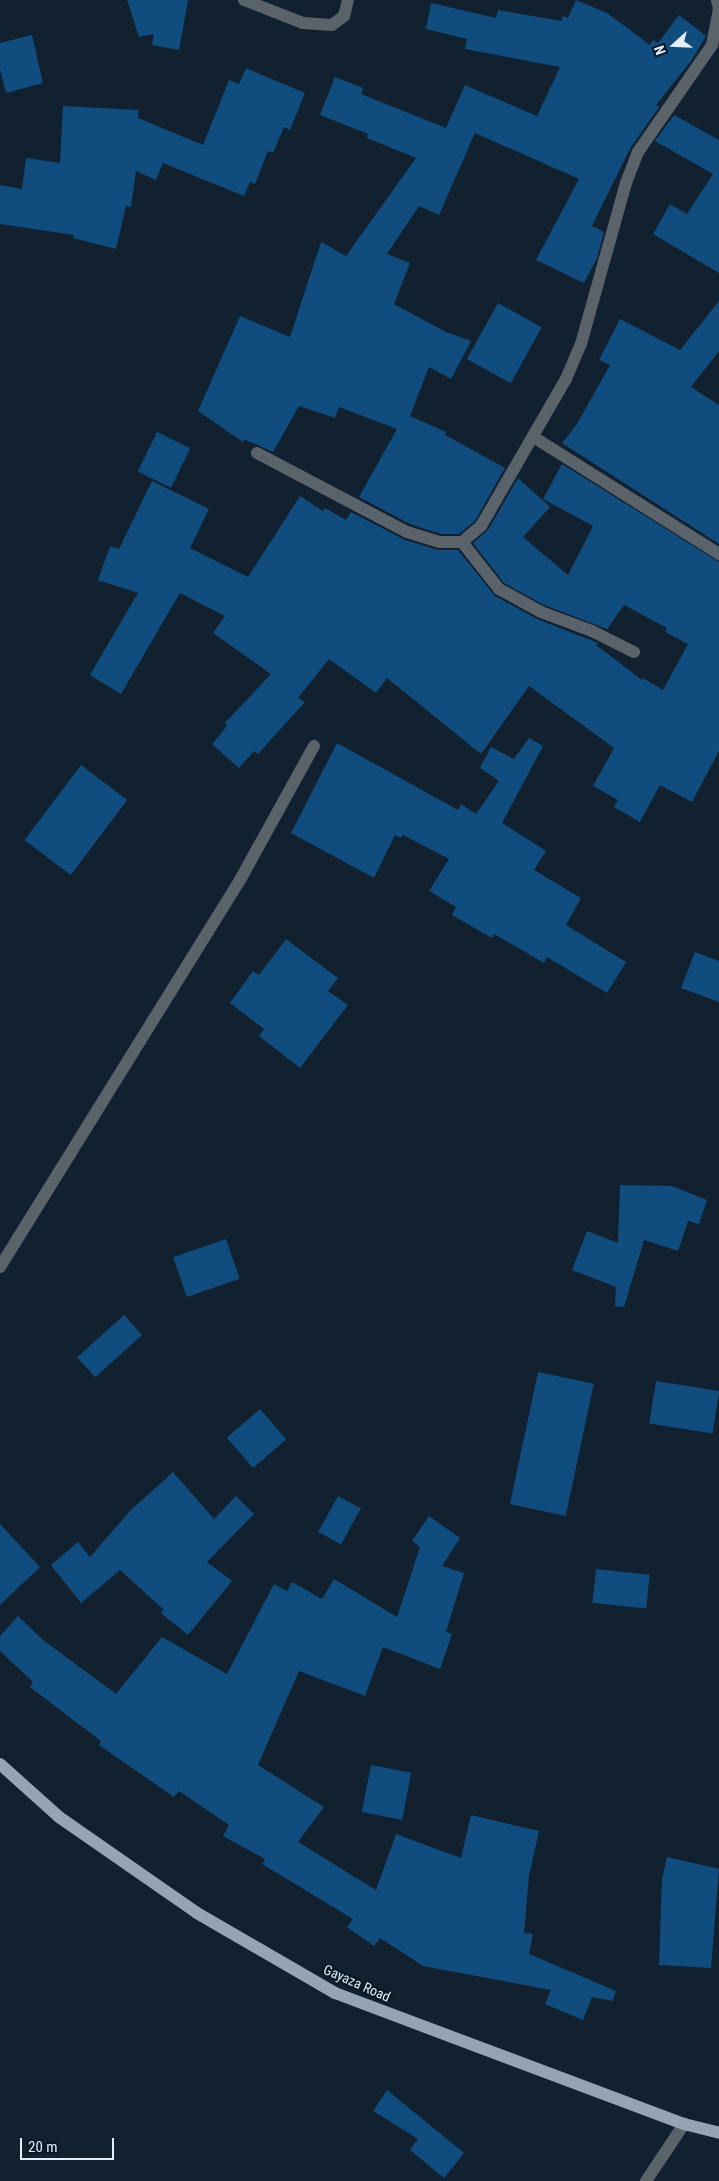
<!DOCTYPE html>
<html>
<head>
<meta charset="utf-8">
<style>
  body { margin:0 }
  #map { position:relative; width:719px; height:2181px; overflow:hidden; background:#122130; font-family:"Roboto Condensed",sans-serif }
  div>[style] { position:absolute }
  [style*='--x'] { left:calc(var(--x)*1px); top:calc(var(--y)*1px); width:calc(var(--w)*1px); rotate:calc(var(--a)*1deg) }
  .building>* { inset:0; background:#104c7d; transform-origin:0 0 }
  .minor>* { height:12px; margin:-6px; padding:0 6px; transform-origin:6px; border-radius:6px; background:#5a626a }
  .primary>* { height:12px; margin:-6px; padding:0 6px; transform-origin:6px; border-radius:6px; background:#95a4b5 }
  span { translate:-50% -50%; white-space:nowrap; text-align:center; line-height:1.15; -webkit-text-stroke:4.5px #091826; paint-order:stroke }
  .street-label { font-size:14px; color:#e4eef8 }
  .north { position:absolute; left:649px; top:20px; width:50px; height:50px; -webkit-text-stroke:4px #091826; paint-order:stroke; rotate:250deg; font-size:14px; font-weight:700; line-height:20px; text-align:center; color:#e4eef8 }
  .north::after { content:''; display:block; margin:auto; width:18px; height:22px; background:#e4eef8; clip-path:polygon(50% 0,100% 100%,50% 72%,0 100%) }
  .scale { position:absolute; left:20px; top:2138px; width:94px; height:22px; box-sizing:border-box; border:2px solid #e4eef8; border-top:0; padding-left:6px; font-size:15px; line-height:18px; white-space:nowrap; color:#e4eef8; -webkit-text-stroke:4px #091826; paint-order:stroke }
</style>
</head>
<body>
<div id="map">
  <div class="building">
    <div style="clip-path:polygon(127px 0,188px 0,179px 50px,152px 45px,154px 34px,139px 37px)"></div>
    <div style="clip-path:polygon(576px 0,607px 13px,650px 45px,653px 40px,658px 43px,679px 15px,706px 36px,691px 61px,656px 105px,659px 107px,631px 147px,614px 181px,592px 226px,604px 232px,597px 258px,584px 283px,536px 260px,579px 179px,475px 133px,439px 215px,419px 206px,387px 254px,410px 263px,394px 304px,446px 332px,471px 341px,451px 379px,429px 367px,410px 416px,446px 432px,445px 435px,505px 468px,475px 521px,459px 534px,441px 534px,410px 524px,359px 497px,397px 429px,339px 407px,335px 418px,299px 406px,273px 452px,244px 439px,243px 442px,198px 411px,240px 316px,290px 337px,321px 242px,346px 256px,416px 158px,367px 138px,368px 134px,320px 115px,335px 77px,363px 88px,361px 94px,446px 128px,465px 85px,537px 116px,560px 67px,465px 49px,467px 39px,426px 29px,431px 3px,496px 18px,498px 10px,561px 21px,563px 16px,568px 18px)"></div>
    <div style="clip-path:polygon(32px 35px,43px 83px,6px 93px,0 69px,0 43px)"></div>
    <div style="clip-path:polygon(246px 68px,305px 93px,290px 130px,284px 127px,273px 153px,268px 151px,255px 184px,250px 182px,244px 196px,163px 163px,156px 180px,136px 171px,131px 207px,126px 206px,116px 249px,73px 238px,74px 235px,0 224px,0 185px,22px 189px,26px 158px,60px 163px,63px 106px,138px 110px,138px 118px,203px 145px,229px 80px,239px 84px)"></div>
    <div style="clip-path:polygon(674px 115px,719px 140px,719px 273px,653px 234px,670px 204px,687px 214px,713px 174px,655px 141px)"></div>
    <div style="clip-path:polygon(719px 301px,719px 351px,691px 387px,719px 405px,719px 544px,562px 443px,577px 424px,610px 365px,599px 360px,620px 319px,680px 350px)"></div>
    <div style="left:498px;top:303px;width:50px;height:64px;rotate:29deg"></div>
    <div style="left:157px;top:432px;width:37px;height:44px;rotate:26deg"></div>
    <div style="clip-path:polygon(562px 464px,719px 562px,719px 751px,692px 802px,660px 785px,640px 822px,614px 807px,618px 800px,593px 786px,614px 748px,529px 686px,481px 754px,387px 678px,376px 693px,329px 659px,298px 698px,305px 702px,258px 754px,254px 751px,239px 768px,212px 744px,227px 726px,225px 723px,271px 674px,213px 633px,225px 616px,180px 593px,121px 694px,90px 675px,138px 593px,98px 580px,110px 546px,119px 549px,152px 481px,209px 509px,190px 548px,248px 577px,300px 496px,323px 511px,325px 508px,346px 520px,351px 512px,405px 540px,438px 550px,458px 550px,495px 596px,537px 619px,598px 643px,596px 645px,642px 680px,643px 678px,663px 690px,688px 644px,665px 632px,667px 628px,624px 605px,607px 629px,544px 605px,504px 583px,473px 543px,488px 530px,518px 478px,550px 507px,523px 537px,568px 575px,593px 526px,543px 499px)"></div>
    <div style="clip-path:polygon(529px 738px,543px 746px,502px 823px,546px 851px,534px 870px,581px 898px,566px 925px,626px 962px,607px 993px,547px 957px,544px 963px,494px 934px,492px 938px,452px 915px,456px 907px,429px 891px,449px 859px,403px 835px,401px 838px,395px 835px,374px 878px,291px 833px,337px 743px,458px 810px,461px 804px,476px 814px,499px 781px,480px 768px,491px 747px,514px 759px)"></div>
    <div style="left:81px;top:765px;width:58px;height:94px;rotate:37deg"></div>
    <div style="clip-path:polygon(286px 939px,338px 978px,328px 991px,348px 1005px,300px 1068px,259px 1036px,264px 1029px,230px 1003px,253px 971px,259px 975px)"></div>
    <div style="clip-path:polygon(695px 952px,719px 961px,719px 1002px,681px 988px)"></div>
    <div style="clip-path:polygon(620px 1185px,672px 1186px,707px 1200px,699px 1224px,688px 1221px,678px 1251px,644px 1240px,624px 1307px,615px 1306px,616px 1287px,572px 1270px,587px 1231px,618px 1243px)"></div>
    <div style="left:226px;top:1239px;width:42px;height:56px;rotate:71deg"></div>
    <div style="left:124px;top:1315px;width:27px;height:63px;rotate:48deg"></div>
    <div style="left:538px;top:1372px;width:57px;height:135px;rotate:12deg"></div>
    <div style="left:656px;top:1381px;width:64px;height:43px;rotate:9deg"></div>
    <div style="left:260px;top:1409px;width:40px;height:44px;rotate:49deg"></div>
    <div style="clip-path:polygon(173px 1472px,214px 1519px,236px 1496px,254px 1514px,207px 1562px,232px 1581px,188px 1635px,161px 1613px,163px 1609px,120px 1570px,81px 1603px,51px 1565px,78px 1542px,90px 1557px,131px 1510px)"></div>
    <div style="left:338px;top:1496px;width:26px;height:41px;rotate:29deg"></div>
    <div style="clip-path:polygon(429px 1516px,460px 1538px,442px 1566px,464px 1573px,446px 1632px,452px 1634px,440px 1669px,383px 1647px,365px 1696px,299px 1671px,258px 1765px,324px 1807px,298px 1842px,376px 1890px,396px 1834px,461px 1858px,471px 1815px,539px 1831px,529px 1876px,524px 1933px,533px 1934px,529px 1954px,616px 1991px,613px 2001px,592px 1997px,583px 2020px,545px 2004px,551px 1990px,423px 1966px,380px 1938px,374px 1946px,347px 1927px,353px 1919px,262px 1864px,265px 1859px,223px 1836px,229px 1825px,179px 1791px,174px 1797px,99px 1745px,101px 1741px,30px 1687px,33px 1682px,0 1651px,0 1636px,18px 1616px,43px 1640px,116px 1694px,162px 1637px,227px 1674px,274px 1584px,287px 1591px,292px 1582px,322px 1599px,334px 1579px,397px 1617px,420px 1547px,412px 1541px)"></div>
    <div style="clip-path:polygon(0 1524px,40px 1567px,0 1605px)"></div>
    <div style="left:596px;top:1569px;width:54px;height:34px;rotate:6deg"></div>
    <div style="left:371px;top:1765px;width:41px;height:48px;rotate:11deg"></div>
    <div style="clip-path:polygon(667px 1857px,719px 1869px,711px 1968px,659px 1965px,662px 1879px)"></div>
    <div style="clip-path:polygon(387px 2090px,464px 2153px,444px 2178px,410px 2150px,418px 2139px,373px 2111px)"></div>
  </div>
  <div class="minor">
    <div style="--x:244;--y:0;--w:63;--a:21.3"></div>
    <div style="--x:303;--y:23;--w:29;--a:4"></div>
    <div style="--x:332;--y:25;--w:15;--a:-37"></div>
    <div style="--x:344;--y:16;--w:16;--a:-76"></div>
    <div style="--x:535;--y:438;--w:218;--a:32.2"></div>
    <div style="--x:257;--y:453;--w:170;--a:27.8"></div>
    <div style="--x:407;--y:532;--w:34;--a:17"></div>
    <div style="--x:440;--y:542;--w:22;--a:0"></div>
    <div style="--x:462;--y:542;--w:25;--a:-40"></div>
    <div style="--x:481;--y:526;--w:170;--a:-60"></div>
    <div style="--x:566;--y:379;--w:38;--a:-67"></div>
    <div style="--x:581;--y:344;--w:167;--a:-74.4"></div>
    <div style="--x:626;--y:183;--w:33;--a:-69"></div>
    <div style="--x:638;--y:152;--w:130;--a:-55.3"></div>
    <div style="--x:712;--y:45;--w:37;--a:-79"></div>
    <div style="--x:719;--y:9;--w:9;--a:-103"></div>
    <div style="--x:462;--y:542;--w:60;--a:51.8"></div>
    <div style="--x:499;--y:589;--w:48;--a:28.7"></div>
    <div style="--x:541;--y:612;--w:54;--a:20.4"></div>
    <div style="--x:592;--y:631;--w:47;--a:26.6"></div>
    <div style="--x:0;--y:1267;--w:455;--a:-58.2"></div>
    <div style="--x:240;--y:880;--w:153;--a:-61.1"></div>
    <div style="--x:646;--y:2181;--w:69;--a:-56.3"></div>
  </div>
  <div class="primary">
    <div style="--x:0;--y:1764;--w:79;--a:41.9"></div>
    <div style="--x:59;--y:1817;--w:168;--a:34.8"></div>
    <div style="--x:197;--y:1913;--w:160;--a:30.1"></div>
    <div style="--x:335;--y:1993;--w:373;--a:20.6"></div>
    <div style="--x:684;--y:2124;--w:36;--a:14"></div>
  </div>
  <div class="street-label">
    <span style="left:357px;top:1983px;rotate:24deg">Gayaza Road</span>
  </div>
  <div class="north">N</div>
  <div class="scale">20 m</div>
</div>
</body>
</html>
